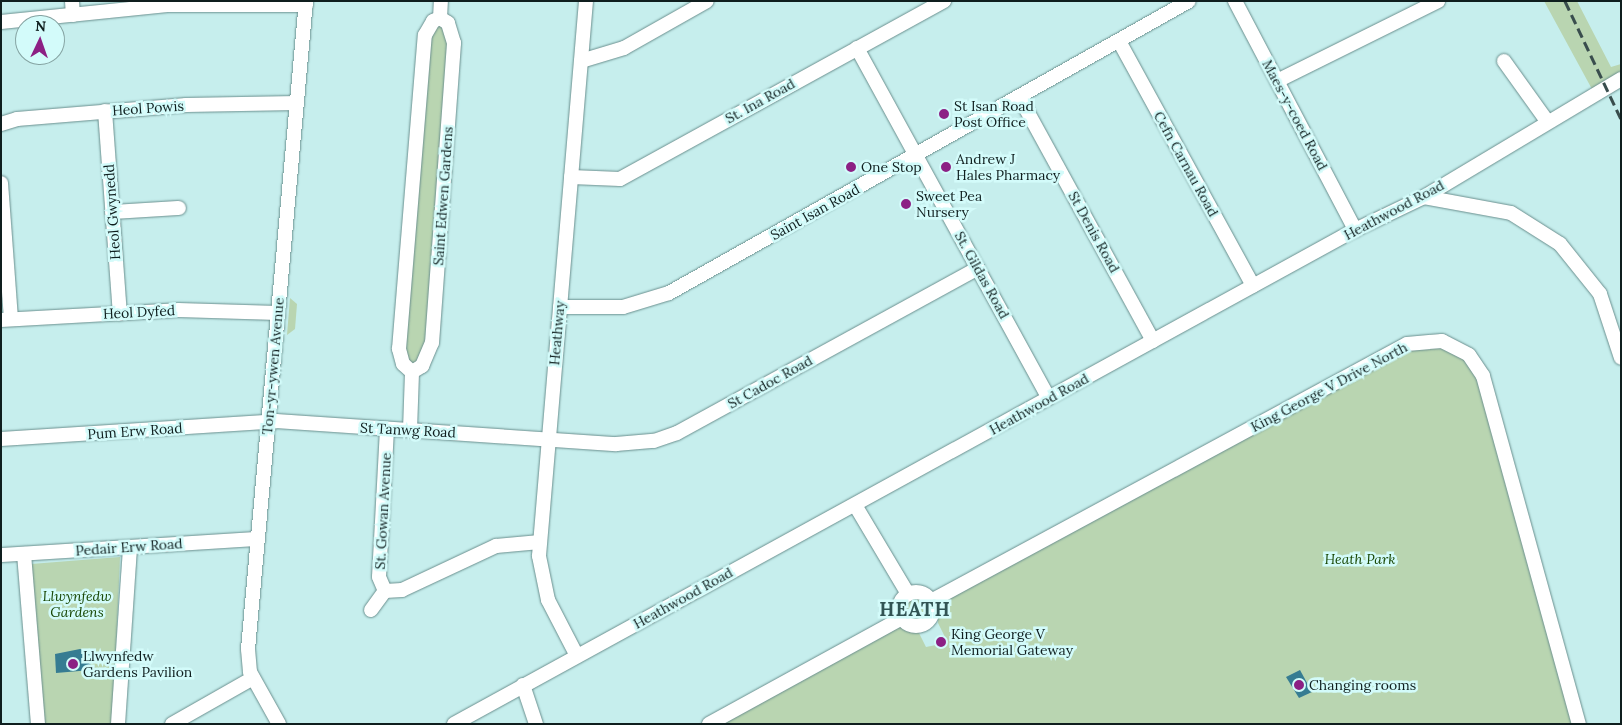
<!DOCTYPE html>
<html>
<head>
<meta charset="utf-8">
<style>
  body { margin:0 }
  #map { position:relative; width:1622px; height:725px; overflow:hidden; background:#c6eeed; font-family:Lora,serif }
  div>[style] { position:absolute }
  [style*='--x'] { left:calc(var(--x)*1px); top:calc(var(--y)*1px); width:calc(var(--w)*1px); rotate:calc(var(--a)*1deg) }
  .green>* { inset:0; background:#b9d5b1 }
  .round { border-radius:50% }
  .building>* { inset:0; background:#367c92 }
  .roads { filter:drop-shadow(0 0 1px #6a8f8e) drop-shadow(0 0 1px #6a8f8e) }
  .minor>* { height:14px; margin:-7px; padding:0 7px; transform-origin:7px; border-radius:7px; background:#fff }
  .minor>.ring { margin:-7px; padding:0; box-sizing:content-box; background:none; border:14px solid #fff; border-radius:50% }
  .rail>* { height:3px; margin-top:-1.5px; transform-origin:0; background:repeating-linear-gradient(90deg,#394d4d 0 10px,transparent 0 15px) }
  .dots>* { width:14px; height:14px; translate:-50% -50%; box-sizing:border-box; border:2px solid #d3fbfa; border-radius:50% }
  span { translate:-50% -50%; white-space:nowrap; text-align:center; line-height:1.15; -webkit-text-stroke:5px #d3fbfa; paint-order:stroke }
  .street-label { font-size:14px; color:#0f1e1e }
  .poi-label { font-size:14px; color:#0f1e1e }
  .left { translate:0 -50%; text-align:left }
  .park-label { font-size:14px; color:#184704; font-style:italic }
  .district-label { font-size:19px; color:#315454; font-weight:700; letter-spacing:1px }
  .frame { position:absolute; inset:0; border:2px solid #0f1e1e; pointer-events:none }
  .north { position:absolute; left:15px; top:15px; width:50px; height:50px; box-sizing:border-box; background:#d3fbfa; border:1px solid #85a3a2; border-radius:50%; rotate:3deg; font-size:14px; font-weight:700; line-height:20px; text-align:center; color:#0f1e1e }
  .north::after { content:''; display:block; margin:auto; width:18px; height:22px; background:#8c2084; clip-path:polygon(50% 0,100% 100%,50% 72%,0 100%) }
</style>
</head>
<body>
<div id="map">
  <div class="green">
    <div style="clip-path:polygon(1544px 1px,1577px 1px,1611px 67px,1621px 64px,1621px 80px,1593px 91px)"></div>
    <div style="clip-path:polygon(440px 23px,451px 38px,428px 348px,412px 366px,403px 355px,428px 39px)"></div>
    <div style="clip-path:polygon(290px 298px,297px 304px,295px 329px,287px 335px)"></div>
    <div style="clip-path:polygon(1444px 345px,1475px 367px,1578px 724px,714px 724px,901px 623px,919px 633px,926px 647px,941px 644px,945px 637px,938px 623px,938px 603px,1406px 348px)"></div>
    <div style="clip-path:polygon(120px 557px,113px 724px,42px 724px,31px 564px)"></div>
    <div class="round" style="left:903px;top:596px;width:26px;height:26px"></div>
  </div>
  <div class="building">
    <div style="clip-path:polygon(80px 649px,89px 651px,91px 670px,56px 673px,55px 654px)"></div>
    <div style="clip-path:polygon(1300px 670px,1312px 692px,1299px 698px,1286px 677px)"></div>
  </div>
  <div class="roads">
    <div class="minor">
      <div style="--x:72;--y:1;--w:14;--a:86"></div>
      <div style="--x:1235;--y:1;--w:259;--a:62.3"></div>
      <div style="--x:1;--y:22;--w:167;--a:-5.8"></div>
      <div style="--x:167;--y:5;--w:139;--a:0"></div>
      <div style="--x:1119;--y:41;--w:279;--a:61.3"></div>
      <div style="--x:857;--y:48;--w:399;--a:61.3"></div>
      <div style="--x:581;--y:61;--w:45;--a:-16.8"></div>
      <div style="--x:624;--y:48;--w:95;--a:-29.5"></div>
      <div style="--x:1504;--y:61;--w:74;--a:54.4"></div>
      <div style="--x:1277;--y:81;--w:180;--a:-26.4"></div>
      <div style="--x:1020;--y:98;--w:277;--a:61.3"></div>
      <div style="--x:105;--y:111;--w:203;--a:85.8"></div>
      <div style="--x:1;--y:124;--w:17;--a:-17"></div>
      <div style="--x:17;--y:119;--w:170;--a:-4.7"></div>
      <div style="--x:186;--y:105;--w:111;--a:-1"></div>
      <div style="--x:571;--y:177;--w:49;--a:2.3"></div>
      <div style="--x:620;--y:179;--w:370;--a:-28.8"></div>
      <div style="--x:1;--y:183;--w:136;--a:85.8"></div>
      <div style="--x:1424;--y:197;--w:88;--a:10.4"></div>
      <div style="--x:1511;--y:213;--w:58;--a:32.3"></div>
      <div style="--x:1560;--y:244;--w:64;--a:51.3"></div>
      <div style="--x:1600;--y:294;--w:67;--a:71.8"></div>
      <div style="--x:112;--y:212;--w:67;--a:-3.4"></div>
      <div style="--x:560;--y:307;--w:63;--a:0"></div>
      <div style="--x:623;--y:307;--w:48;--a:-16.9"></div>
      <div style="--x:669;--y:293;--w:596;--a:-29.32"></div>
      <div style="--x:1;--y:320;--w:177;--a:-3.2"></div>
      <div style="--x:178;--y:310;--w:100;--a:1.7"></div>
      <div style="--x:412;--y:372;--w:12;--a:-31"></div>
      <div style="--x:422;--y:366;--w:25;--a:-67"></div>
      <div style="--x:432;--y:343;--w:301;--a:-85.8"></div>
      <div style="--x:454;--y:43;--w:21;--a:-107"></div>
      <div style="--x:448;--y:23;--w:9;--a:-148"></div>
      <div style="--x:387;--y:429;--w:148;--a:93.1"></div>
      <div style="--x:379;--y:577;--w:15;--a:67"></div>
      <div style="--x:385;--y:591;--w:17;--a:-3"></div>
      <div style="--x:402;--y:590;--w:104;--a:-25.1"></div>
      <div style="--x:496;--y:546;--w:44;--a:-5.2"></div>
      <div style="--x:410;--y:430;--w:58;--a:-88"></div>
      <div style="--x:412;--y:372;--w:12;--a:-138"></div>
      <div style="--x:403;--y:364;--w:16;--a:-105"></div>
      <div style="--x:399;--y:349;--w:315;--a:-85.3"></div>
      <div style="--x:425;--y:35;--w:16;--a:-60"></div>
      <div style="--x:433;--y:21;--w:8;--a:-23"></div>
      <div style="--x:440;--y:18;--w:17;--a:-87"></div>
      <div style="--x:1;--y:439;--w:276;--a:-3.7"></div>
      <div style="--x:276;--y:421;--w:341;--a:3.9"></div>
      <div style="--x:616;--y:444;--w:38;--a:-5"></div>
      <div style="--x:654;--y:441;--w:24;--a:-19"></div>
      <div style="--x:677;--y:433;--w:343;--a:-28.7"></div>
      <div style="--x:855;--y:505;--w:104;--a:59.2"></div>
      <div style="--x:24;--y:554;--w:171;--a:85.3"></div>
      <div style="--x:1;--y:555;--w:256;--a:-3.6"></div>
      <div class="ring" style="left:899px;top:592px;width:20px;height:20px"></div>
      <div style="--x:931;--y:601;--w:541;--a:-28.37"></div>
      <div style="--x:1407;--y:344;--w:35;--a:-5"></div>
      <div style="--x:1442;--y:341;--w:30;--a:27"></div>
      <div style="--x:1469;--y:355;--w:25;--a:56"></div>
      <div style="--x:1483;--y:376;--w:361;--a:74.6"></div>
      <div style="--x:371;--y:610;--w:24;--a:-54"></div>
      <div style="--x:577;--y:656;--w:63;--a:-117.4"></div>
      <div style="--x:548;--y:600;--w:45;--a:-101.6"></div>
      <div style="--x:539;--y:556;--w:557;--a:-85.16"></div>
      <div style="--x:523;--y:685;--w:41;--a:71.6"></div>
      <div style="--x:118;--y:724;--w:177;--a:-86.1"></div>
      <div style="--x:172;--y:724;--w:93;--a:-29.6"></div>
      <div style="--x:279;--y:724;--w:60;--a:-119.1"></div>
      <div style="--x:250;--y:672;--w:23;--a:-95"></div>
      <div style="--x:248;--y:649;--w:651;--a:-84.89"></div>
      <div style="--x:454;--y:724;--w:1028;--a:-28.74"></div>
      <div style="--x:1355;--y:230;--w:76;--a:-25.6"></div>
      <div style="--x:1424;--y:197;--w:230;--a:-30.9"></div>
      <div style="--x:709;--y:724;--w:220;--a:-28.8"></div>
    </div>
  </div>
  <div class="rail">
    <div style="--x:1565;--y:1;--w:131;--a:64.6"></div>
  </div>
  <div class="dots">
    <div style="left:944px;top:114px;background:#8c2084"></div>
    <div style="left:851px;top:167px;background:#8c2084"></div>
    <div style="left:946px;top:167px;background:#8c2084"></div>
    <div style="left:906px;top:204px;background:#8c2084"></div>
    <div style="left:941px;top:642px;background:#8c2084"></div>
    <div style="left:73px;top:664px;background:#8c2084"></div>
    <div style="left:1299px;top:685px;background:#8c2084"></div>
  </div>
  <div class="street-label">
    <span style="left:760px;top:101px;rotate:-29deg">St. Ina Road</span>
    <span style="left:148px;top:108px;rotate:-4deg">Heol Powis</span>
    <span style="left:1295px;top:115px;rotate:62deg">Maes-y-coed Road</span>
    <span style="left:1186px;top:164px;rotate:61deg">Cefn Carnau Road</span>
    <span style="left:443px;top:196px;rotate:-86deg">Saint Edwen Gardens</span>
    <span style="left:1394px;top:210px;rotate:-28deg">Heathwood Road</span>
    <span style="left:112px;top:212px;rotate:-94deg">Heol Gwynedd</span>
    <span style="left:815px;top:212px;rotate:-29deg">Saint Isan Road</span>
    <span style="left:1094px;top:232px;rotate:61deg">St Denis Road</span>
    <span style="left:982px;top:275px;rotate:61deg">St. Gildas Road</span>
    <span style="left:139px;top:312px;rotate:-3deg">Heol Dyfed</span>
    <span style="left:557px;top:333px;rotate:-85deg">Heathway</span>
    <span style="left:273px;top:366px;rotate:-85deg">Ton-yr-ywen Avenue</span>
    <span style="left:770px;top:382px;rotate:-29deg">St Cadoc Road</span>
    <span style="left:1329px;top:387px;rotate:-28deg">King George V Drive North</span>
    <span style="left:1039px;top:404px;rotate:-29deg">Heathwood Road</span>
    <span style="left:408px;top:430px;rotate:3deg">St Tanwg Road</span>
    <span style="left:135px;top:431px;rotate:-4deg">Pum Erw Road</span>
    <span style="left:383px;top:511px;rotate:-87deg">St. Gowan Avenue</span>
    <span style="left:129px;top:547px;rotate:-4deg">Pedair Erw Road</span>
    <span style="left:683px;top:598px;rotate:-29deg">Heathwood Road</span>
  </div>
  <div class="poi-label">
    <span class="left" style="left:954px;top:114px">St Isan Road<br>Post Office</span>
    <span class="left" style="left:956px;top:167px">Andrew J<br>Hales Pharmacy</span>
    <span class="left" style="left:861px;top:167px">One Stop</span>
    <span class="left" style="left:916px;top:204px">Sweet Pea<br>Nursery</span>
    <span class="left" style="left:951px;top:642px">King George V<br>Memorial Gateway</span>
    <span class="left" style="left:83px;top:664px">Llwynfedw<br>Gardens Pavilion</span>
    <span class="left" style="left:1309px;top:685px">Changing rooms</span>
  </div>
  <div class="park-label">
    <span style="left:1360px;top:559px">Heath Park</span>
    <span style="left:77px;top:604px">Llwynfedw<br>Gardens</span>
  </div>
  <div class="district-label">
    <span style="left:915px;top:610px">HEATH</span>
  </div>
  <div class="frame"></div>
  <div class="north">N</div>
</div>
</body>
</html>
